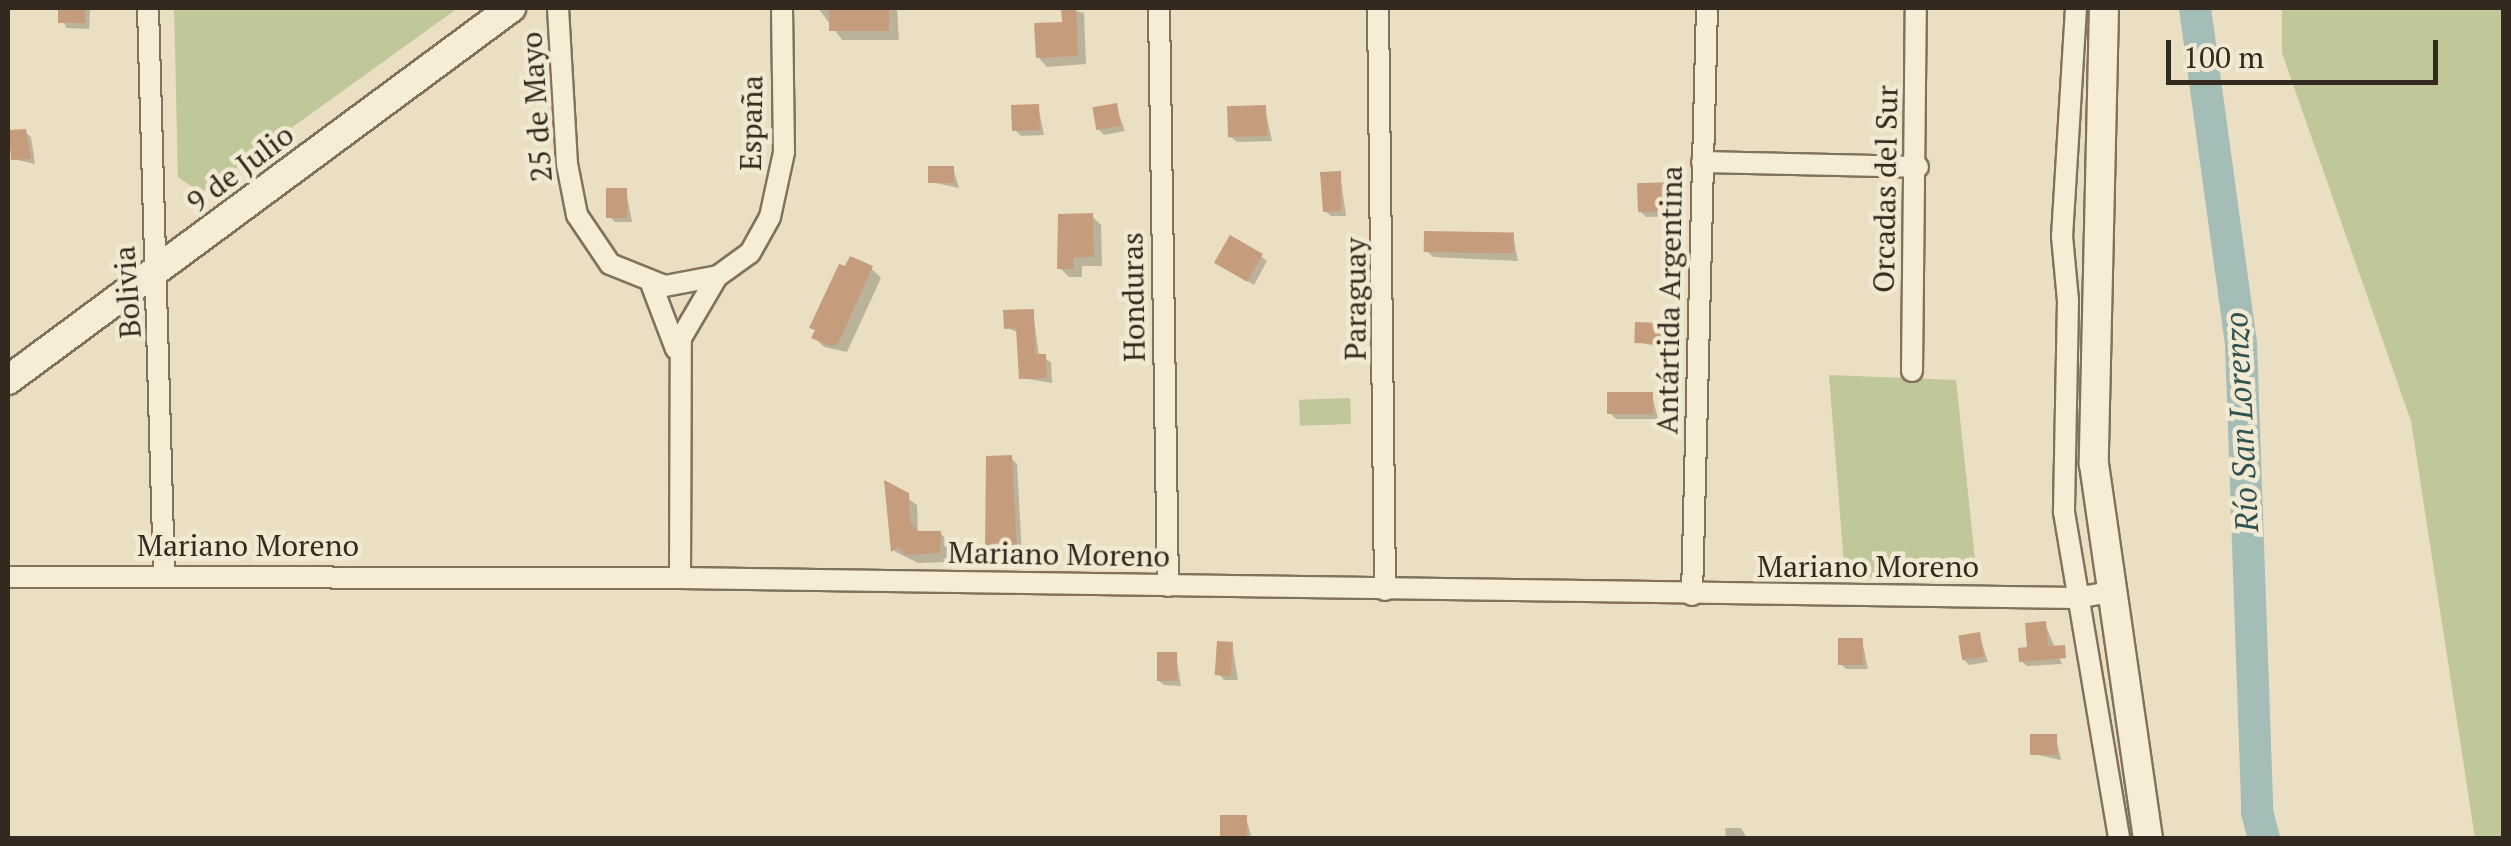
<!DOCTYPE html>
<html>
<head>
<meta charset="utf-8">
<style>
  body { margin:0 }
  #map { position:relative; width:2511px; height:846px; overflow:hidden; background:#eadfc3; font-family:"PT Serif",serif }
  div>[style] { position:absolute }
  .green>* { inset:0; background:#c0c798; transform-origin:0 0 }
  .shadow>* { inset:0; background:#0003 }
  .river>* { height:32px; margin:-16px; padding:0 16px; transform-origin:16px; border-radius:16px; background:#a5bdb7 }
  .building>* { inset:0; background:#c59c7c; transform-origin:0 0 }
  .roads { filter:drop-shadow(2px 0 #82715c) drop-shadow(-2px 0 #82715c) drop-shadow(0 2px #82715c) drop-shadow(0 -2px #82715c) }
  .street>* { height:20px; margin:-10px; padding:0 10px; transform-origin:10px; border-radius:10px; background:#f5edd6 }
  .secondary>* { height:28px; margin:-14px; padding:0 14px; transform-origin:14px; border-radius:14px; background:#f5edd6 }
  span { translate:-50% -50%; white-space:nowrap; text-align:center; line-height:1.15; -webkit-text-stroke:9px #f2e9d2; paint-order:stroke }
  .street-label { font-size:30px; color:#34291e }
  .water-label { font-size:32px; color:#2f5251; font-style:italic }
  .frame { position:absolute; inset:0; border:10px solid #34291e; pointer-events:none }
  .scale { position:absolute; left:2166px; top:40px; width:272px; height:45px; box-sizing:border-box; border:5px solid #34291e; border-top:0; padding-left:12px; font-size:30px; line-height:35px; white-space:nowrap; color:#34291e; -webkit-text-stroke:8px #f2e9d2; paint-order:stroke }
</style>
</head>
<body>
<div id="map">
  <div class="green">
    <div style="clip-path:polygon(174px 8px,458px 8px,201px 193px,178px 177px)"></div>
    <div style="clip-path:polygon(2282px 8px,2503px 8px,2503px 838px,2475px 838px,2411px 421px,2282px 53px)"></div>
    <div style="clip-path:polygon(1829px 375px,1956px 380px,1977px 578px,1845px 577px)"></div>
    <div style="left:1350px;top:398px;width:26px;height:51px;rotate:88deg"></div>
  </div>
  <div class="shadow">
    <div style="clip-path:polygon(60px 8px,90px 8px,89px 29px,66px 28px)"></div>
    <div style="clip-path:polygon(818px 8px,897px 8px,899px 40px,842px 40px)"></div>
    <div style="clip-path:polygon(1064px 8px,1084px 13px,1086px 64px,1047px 67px,1038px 57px,1064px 24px)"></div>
    <div style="clip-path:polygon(1038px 106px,1044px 135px,1021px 136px,1015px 130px)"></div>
    <div style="clip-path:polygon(1116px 106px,1125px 131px,1104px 135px,1098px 129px)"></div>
    <div style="clip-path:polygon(1265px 108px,1272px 141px,1237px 142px,1231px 137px)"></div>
    <div style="clip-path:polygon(25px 132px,31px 137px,35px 164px,13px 159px)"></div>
    <div style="clip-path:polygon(953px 168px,959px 188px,930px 182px)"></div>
    <div style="clip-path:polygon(1340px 173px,1346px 216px,1331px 216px,1325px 211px)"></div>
    <div style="clip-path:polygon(1674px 184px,1681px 216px,1646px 217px,1641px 212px)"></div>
    <div style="clip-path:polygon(626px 190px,632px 222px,615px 222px,609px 216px)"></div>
    <div style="clip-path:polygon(1092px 216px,1101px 225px,1102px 266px,1082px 266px,1082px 277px,1069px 277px,1060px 268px)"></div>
    <div style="clip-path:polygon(1513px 235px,1518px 261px,1433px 257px,1427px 251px)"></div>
    <div style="clip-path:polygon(1261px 256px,1267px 261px,1254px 285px,1217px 263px)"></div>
    <div style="clip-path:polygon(871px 268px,881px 278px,847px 352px,824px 347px,814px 337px)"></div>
    <div style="clip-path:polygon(1033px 312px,1039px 356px,1051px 362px,1052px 383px,1022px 378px,1019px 333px,1006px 327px)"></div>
    <div style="clip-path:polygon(1667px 325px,1672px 349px,1637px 342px)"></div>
    <div style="clip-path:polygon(1652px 395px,1658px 419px,1616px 419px,1610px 413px)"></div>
    <div style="clip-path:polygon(1011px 458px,1017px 464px,1022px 556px,993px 556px,987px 550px)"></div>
    <div style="clip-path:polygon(887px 484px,917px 505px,918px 533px,940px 533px,949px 542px,949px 562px,918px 563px,894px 551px)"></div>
    <div style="clip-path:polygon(2045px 624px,2062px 664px,2027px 666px,2021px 661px)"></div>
    <div style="clip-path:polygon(1979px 635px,1988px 662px,1969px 665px,1963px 659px)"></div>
    <div style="clip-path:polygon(1862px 640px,1868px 669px,1846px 669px,1841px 664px)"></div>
    <div style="clip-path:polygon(1232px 644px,1238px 680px,1224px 680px,1219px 674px)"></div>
    <div style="clip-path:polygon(1176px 655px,1181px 686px,1164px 685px,1158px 680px)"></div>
    <div style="clip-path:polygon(2056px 737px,2061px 760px,2033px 754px)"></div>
    <div style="clip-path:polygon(1222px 818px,1246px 818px,1252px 838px,1222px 838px)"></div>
    <div style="clip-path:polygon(1725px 828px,1741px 828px,1747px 838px,1726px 838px)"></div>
  </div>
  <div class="river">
    <div style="left:2195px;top:8px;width:338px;rotate:82.2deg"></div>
    <div style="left:2241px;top:343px;width:469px;rotate:88deg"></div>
    <div style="left:2257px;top:812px;width:27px;rotate:75deg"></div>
  </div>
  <div class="building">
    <div style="left:58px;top:8px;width:27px;height:15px"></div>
    <div style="left:829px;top:8px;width:60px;height:23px"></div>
    <div style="clip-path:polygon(1061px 8px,1076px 8px,1078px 56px,1036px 58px,1034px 23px,1062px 22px)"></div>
    <div style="left:1117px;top:103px;width:23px;height:25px;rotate:80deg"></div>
    <div style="left:1039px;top:104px;width:26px;height:28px;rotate:88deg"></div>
    <div style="left:1266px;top:105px;width:31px;height:39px;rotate:88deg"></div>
    <div style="clip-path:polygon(26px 129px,31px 159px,11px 160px,9px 130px)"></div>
    <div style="left:928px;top:166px;width:26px;height:17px"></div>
    <div style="clip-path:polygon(1341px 171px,1341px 211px,1323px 212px,1320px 172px)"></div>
    <div style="left:1675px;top:182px;width:29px;height:38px;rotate:88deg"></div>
    <div style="left:606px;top:188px;width:21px;height:30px"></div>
    <div style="clip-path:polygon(1093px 213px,1094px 257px,1073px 258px,1074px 269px,1057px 269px,1058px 214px)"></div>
    <div style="left:1424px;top:231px;width:90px;height:21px;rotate:1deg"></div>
    <div style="left:1230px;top:235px;width:38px;height:32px;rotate:30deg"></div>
    <div style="clip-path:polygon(850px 256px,873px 266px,838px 344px,830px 346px,811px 338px,815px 330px,809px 328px,839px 264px,845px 266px)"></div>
    <div style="clip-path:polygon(1034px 309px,1035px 354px,1046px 354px,1047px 378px,1019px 379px,1016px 328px,1004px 329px,1003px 310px)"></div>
    <div style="left:1635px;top:322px;width:33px;height:21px;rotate:2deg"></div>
    <div style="left:1653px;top:392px;width:22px;height:46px;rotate:90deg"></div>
    <div style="clip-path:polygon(1012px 455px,1017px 551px,985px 551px,986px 456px)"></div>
    <div style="clip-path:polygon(884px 480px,909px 493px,910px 522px,918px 531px,941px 531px,940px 553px,906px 555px,898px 547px,891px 552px)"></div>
    <div style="clip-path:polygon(2046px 621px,2048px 646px,2065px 645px,2066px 658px,2019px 662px,2018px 648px,2027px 647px,2025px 623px)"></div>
    <div style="left:1980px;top:632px;width:25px;height:22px;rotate:81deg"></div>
    <div style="left:1838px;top:638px;width:25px;height:27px"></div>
    <div style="left:1217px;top:641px;width:16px;height:34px;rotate:4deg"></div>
    <div style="left:1157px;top:652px;width:20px;height:29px"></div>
    <div style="left:2030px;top:734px;width:27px;height:21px"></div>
    <div style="left:1220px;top:815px;width:27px;height:23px"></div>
  </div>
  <div class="roads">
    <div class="street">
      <div style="left:148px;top:8px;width:564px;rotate:88.38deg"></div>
      <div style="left:558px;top:8px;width:156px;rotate:86.7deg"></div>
      <div style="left:567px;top:164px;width:52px;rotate:78.9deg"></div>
      <div style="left:577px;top:215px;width:59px;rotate:56deg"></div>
      <div style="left:610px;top:264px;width:59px;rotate:21.8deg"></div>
      <div style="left:665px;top:286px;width:54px;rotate:-10.7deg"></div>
      <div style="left:718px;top:276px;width:39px;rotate:-36deg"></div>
      <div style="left:750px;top:253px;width:41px;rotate:-60.9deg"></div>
      <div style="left:770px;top:217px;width:66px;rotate:-77.8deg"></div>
      <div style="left:784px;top:152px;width:144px;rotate:-90.8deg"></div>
      <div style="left:1159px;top:8px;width:578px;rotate:89.11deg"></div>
      <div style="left:1378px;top:8px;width:582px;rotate:89.31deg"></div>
      <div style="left:2076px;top:8px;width:228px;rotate:93.5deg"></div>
      <div style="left:2062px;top:236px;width:65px;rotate:84.7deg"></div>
      <div style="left:2068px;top:301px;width:211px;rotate:91.1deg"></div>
      <div style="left:2064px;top:512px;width:331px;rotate:80.4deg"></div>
      <div style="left:1702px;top:162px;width:216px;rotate:1.3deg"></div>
      <div style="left:652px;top:286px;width:67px;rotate:69.1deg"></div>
      <div style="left:1912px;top:371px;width:363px;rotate:-89.4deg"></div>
      <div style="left:8px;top:577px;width:672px;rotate:0.09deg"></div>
      <div style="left:680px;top:578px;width:1396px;rotate:0.82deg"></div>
      <div style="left:2076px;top:598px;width:34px;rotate:-10deg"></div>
      <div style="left:680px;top:578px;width:240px;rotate:-89.8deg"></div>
      <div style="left:681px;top:338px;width:67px;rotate:-59.6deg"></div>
      <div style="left:1692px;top:595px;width:587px;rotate:-88.54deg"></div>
    </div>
    <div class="secondary">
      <div style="left:2104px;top:8px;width:456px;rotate:91.3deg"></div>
      <div style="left:2094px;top:464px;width:378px;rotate:81.8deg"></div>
      <div style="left:8px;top:380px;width:626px;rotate:-36.49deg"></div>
    </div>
  </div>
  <div class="street-label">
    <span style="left:536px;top:107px;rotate:-94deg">25 de Mayo</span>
    <span style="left:751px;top:123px;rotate:-89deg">España</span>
    <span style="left:240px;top:168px;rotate:-37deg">9 de Julio</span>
    <span style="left:1885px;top:189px;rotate:-89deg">Orcadas del Sur</span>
    <span style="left:127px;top:292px;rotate:-94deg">Bolivia</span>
    <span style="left:1133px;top:297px;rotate:-91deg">Honduras</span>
    <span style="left:1355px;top:299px;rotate:-90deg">Paraguay</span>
    <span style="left:1669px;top:300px;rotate:-89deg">Antártida Argentina</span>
    <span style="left:248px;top:545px">Mariano Moreno</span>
    <span style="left:1059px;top:554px;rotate:1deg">Mariano Moreno</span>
    <span style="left:1868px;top:566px">Mariano Moreno</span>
  </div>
  <div class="water-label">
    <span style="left:2241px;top:422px;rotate:-93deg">Río San Lorenzo</span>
  </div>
  <div class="frame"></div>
  <div class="scale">100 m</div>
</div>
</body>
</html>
